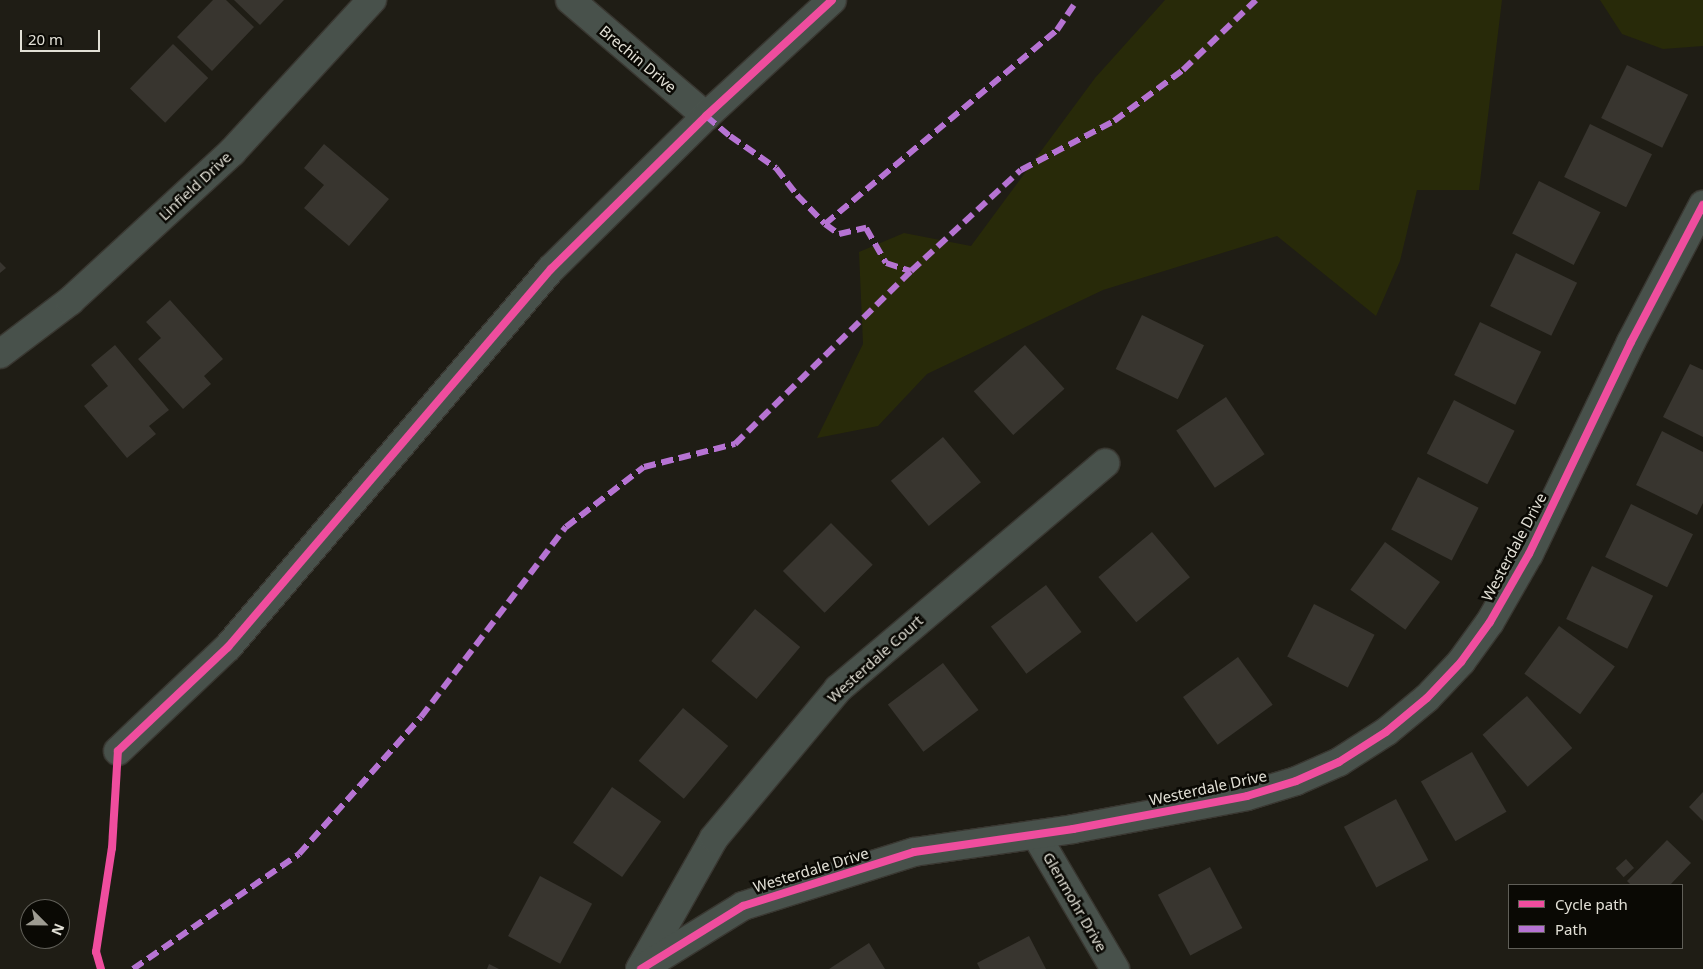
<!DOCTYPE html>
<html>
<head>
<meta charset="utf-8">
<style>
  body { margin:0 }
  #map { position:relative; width:1703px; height:969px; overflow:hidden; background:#1f1d15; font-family:"Noto Sans",sans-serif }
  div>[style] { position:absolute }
  .green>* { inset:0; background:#282a09 }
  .building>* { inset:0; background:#38352f; transform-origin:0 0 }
  .roads { filter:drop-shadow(1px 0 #393731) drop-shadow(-1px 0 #393731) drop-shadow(0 1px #393731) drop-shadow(0 -1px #393731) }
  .street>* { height:28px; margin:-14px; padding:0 14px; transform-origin:14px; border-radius:14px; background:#48514b }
  .quiet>* { height:6px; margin-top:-3px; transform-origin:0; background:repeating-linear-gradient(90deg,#b673d3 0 12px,transparent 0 18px) }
  .cycleway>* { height:8px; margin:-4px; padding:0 4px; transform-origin:4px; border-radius:4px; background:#ef4d9e }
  span { translate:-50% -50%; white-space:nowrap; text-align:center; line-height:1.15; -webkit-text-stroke:5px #0a0904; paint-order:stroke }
  .street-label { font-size:15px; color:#e2e0d6 }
  .legend { position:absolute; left:1508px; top:884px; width:175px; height:65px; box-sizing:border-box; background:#0a0904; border:1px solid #605f58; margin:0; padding:6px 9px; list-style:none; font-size:15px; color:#e2e0d6 }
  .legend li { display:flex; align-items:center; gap:10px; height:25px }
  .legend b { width:25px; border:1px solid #605f58 }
  .north { position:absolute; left:20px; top:899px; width:50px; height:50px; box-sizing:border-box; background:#0a0904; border:1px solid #605f58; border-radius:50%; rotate:113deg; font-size:14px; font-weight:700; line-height:20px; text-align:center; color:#e2e0d6 }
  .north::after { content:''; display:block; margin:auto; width:18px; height:22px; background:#9e9c92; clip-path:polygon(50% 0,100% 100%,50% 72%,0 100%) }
  .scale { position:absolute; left:20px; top:30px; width:80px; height:22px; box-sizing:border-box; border:2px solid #e2e0d6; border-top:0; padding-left:6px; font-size:15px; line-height:18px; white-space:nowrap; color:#e2e0d6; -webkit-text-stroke:4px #0a0904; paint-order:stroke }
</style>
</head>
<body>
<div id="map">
  <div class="green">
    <div style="clip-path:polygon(1165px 0,1502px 0,1479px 190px,1417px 190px,1400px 261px,1376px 316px,1277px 236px,1103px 290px,927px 374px,878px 426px,817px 438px,863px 344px,859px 252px,904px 233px,971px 246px,1095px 78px)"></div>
    <div style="clip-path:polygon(1600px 0,1703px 0,1703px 46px,1663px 49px,1622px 34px)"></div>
  </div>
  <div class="building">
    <div style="clip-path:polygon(213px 0,226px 0,254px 27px,212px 71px,177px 37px)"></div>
    <div style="clip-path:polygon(234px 0,284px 0,260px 25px)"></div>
    <div style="left:173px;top:44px;width:49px;height:62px;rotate:44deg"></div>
    <div style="left:1627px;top:65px;width:68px;height:59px;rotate:26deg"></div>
    <div style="left:1590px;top:124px;width:69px;height:59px;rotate:26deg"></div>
    <div style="clip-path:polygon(324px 144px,389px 199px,349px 246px,304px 208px,324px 185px,304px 168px)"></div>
    <div style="left:1539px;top:181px;width:69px;height:59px;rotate:27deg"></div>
    <div style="left:1516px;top:253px;width:68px;height:59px;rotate:26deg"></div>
    <div style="clip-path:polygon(0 262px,6px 268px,0 273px)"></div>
    <div style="clip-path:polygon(170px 300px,223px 359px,204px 376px,211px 384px,183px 409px,138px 359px,161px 338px,146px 322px)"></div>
    <div style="left:1142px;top:315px;width:69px;height:60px;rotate:26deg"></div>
    <div style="left:1480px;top:322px;width:68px;height:59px;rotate:26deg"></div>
    <div style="clip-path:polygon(115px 345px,169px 410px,149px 426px,156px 434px,127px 458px,84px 406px,108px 386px,91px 365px)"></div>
    <div style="left:1025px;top:345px;width:59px;height:69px;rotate:48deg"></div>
    <div style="clip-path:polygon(1690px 364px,1703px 370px,1703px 437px,1663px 417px)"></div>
    <div style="left:1226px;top:397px;width:69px;height:60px;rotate:56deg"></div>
    <div style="left:1454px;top:400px;width:68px;height:60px;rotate:27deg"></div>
    <div style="clip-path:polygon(1662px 431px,1703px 452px,1703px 503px,1697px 515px,1636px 485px)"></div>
    <div style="left:943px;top:437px;width:59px;height:68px;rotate:50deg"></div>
    <div style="left:1418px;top:477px;width:68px;height:59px;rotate:27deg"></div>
    <div style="left:1631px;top:504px;width:69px;height:59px;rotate:26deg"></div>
    <div style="left:831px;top:523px;width:59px;height:68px;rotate:45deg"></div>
    <div style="left:1152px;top:532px;width:59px;height:70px;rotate:50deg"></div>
    <div style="left:1385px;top:542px;width:68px;height:59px;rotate:36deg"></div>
    <div style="left:1592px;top:566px;width:68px;height:59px;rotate:26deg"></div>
    <div style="left:1046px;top:585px;width:59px;height:69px;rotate:53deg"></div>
    <div style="left:1314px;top:604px;width:68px;height:59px;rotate:27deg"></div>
    <div style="left:755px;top:609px;width:59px;height:68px;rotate:40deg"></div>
    <div style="left:1559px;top:626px;width:69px;height:59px;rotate:36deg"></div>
    <div style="left:1238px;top:657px;width:59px;height:68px;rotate:54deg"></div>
    <div style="left:943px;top:663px;width:59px;height:69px;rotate:53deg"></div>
    <div style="left:1527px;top:696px;width:69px;height:59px;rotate:49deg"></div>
    <div style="left:683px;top:708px;width:59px;height:69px;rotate:40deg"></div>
    <div style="left:1472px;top:752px;width:69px;height:59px;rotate:60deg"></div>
    <div style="left:612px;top:787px;width:60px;height:68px;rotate:35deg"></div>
    <div style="clip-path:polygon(1703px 792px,1703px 821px,1689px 807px)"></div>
    <div style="left:1396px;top:799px;width:69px;height:59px;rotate:62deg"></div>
    <div style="clip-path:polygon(1667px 840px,1691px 863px,1670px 885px,1631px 885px,1627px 881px)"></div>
    <div style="left:1626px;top:859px;width:12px;height:14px;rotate:48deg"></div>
    <div style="left:1210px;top:867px;width:69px;height:59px;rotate:62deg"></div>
    <div style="left:540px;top:876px;width:59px;height:68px;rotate:28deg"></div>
    <div style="clip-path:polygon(1029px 936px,1046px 969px,980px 969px,977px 963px)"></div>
    <div style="clip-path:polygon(869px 943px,885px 969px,829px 969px)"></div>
    <div style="clip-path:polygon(489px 964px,499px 969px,487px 969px)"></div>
  </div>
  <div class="roads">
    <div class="street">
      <div style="left:570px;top:0;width:179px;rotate:40.5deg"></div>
      <div style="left:0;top:354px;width:88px;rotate:-37.1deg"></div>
      <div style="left:70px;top:301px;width:220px;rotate:-42.6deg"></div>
      <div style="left:232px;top:152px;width:207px;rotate:-47.4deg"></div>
      <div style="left:118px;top:751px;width:151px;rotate:-43.4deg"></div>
      <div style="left:228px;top:647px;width:497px;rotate:-49.5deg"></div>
      <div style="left:551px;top:269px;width:218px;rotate:-44.6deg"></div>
      <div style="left:706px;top:116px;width:171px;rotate:-42.6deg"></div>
      <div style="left:1036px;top:835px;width:156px;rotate:59.5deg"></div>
      <div style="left:640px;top:969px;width:150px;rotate:-60.5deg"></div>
      <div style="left:714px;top:838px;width:194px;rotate:-50.2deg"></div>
      <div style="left:838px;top:689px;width:350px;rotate:-40.2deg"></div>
      <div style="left:641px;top:969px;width:120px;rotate:-31.7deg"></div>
      <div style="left:743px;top:906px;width:179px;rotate:-17.5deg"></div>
      <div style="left:914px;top:852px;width:161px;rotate:-8.2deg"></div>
      <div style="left:1073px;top:829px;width:177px;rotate:-10.7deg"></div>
      <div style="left:1247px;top:796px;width:51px;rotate:-17deg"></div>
      <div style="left:1296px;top:781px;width:47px;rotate:-23.8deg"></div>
      <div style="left:1339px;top:762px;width:56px;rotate:-32.6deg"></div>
      <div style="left:1386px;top:732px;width:53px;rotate:-39.7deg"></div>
      <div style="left:1427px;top:698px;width:50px;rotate:-46.6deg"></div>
      <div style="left:1461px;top:662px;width:49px;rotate:-54.1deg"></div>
      <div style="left:1490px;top:622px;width:78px;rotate:-60.2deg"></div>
      <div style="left:1529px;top:554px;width:235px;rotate:-64.3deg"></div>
      <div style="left:1631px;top:342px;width:155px;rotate:-62.3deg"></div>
    </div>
  </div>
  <div class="quiet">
    <div style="left:706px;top:116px;width:31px;rotate:40deg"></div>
    <div style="left:730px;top:136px;width:56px;rotate:34.8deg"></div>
    <div style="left:776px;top:168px;width:34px;rotate:52deg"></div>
    <div style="left:797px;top:195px;width:40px;rotate:46deg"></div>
    <div style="left:825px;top:224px;width:302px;rotate:-39.9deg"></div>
    <div style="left:1057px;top:30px;width:36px;rotate:-56deg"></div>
    <div style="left:825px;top:224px;width:17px;rotate:36deg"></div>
    <div style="left:839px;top:234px;width:28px;rotate:-13deg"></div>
    <div style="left:866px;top:228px;width:40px;rotate:60.3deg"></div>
    <div style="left:886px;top:263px;width:26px;rotate:18deg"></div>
    <div style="left:133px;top:969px;width:202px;rotate:-34.7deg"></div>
    <div style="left:299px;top:854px;width:183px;rotate:-48.3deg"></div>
    <div style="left:421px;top:717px;width:239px;rotate:-52.7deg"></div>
    <div style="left:566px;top:527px;width:98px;rotate:-37.6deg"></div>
    <div style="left:644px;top:467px;width:94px;rotate:-14.2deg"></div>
    <div style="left:735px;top:444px;width:247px;rotate:-44.5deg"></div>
    <div style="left:911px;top:271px;width:149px;rotate:-42.6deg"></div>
    <div style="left:1021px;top:170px;width:105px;rotate:-27.8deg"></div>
    <div style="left:1114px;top:121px;width:86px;rotate:-36.5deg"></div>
    <div style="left:1183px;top:70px;width:101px;rotate:-43.8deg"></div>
  </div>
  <div class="cycleway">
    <div style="left:101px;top:969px;width:18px;rotate:-106deg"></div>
    <div style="left:96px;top:952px;width:105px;rotate:-81.3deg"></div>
    <div style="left:112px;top:848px;width:97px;rotate:-86.5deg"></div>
    <div style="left:118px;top:751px;width:151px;rotate:-43.4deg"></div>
    <div style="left:228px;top:647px;width:497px;rotate:-49.5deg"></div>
    <div style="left:551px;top:269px;width:218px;rotate:-44.6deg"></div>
    <div style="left:706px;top:116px;width:171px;rotate:-42.6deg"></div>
    <div style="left:641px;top:969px;width:120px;rotate:-31.7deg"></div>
    <div style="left:743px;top:906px;width:179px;rotate:-17.5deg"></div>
    <div style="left:914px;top:852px;width:161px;rotate:-8.2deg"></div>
    <div style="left:1073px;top:829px;width:177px;rotate:-10.7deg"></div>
    <div style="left:1247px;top:796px;width:51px;rotate:-17deg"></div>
    <div style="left:1296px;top:781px;width:47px;rotate:-23.8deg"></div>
    <div style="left:1339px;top:762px;width:56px;rotate:-32.6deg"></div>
    <div style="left:1386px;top:732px;width:53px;rotate:-39.7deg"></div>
    <div style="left:1427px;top:698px;width:50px;rotate:-46.6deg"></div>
    <div style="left:1461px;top:662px;width:49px;rotate:-54.1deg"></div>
    <div style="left:1490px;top:622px;width:78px;rotate:-60.2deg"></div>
    <div style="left:1529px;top:554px;width:235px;rotate:-64.3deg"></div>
    <div style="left:1631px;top:342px;width:155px;rotate:-62.3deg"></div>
  </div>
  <div class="street-label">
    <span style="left:638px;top:59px;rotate:40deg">Brechin Drive</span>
    <span style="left:195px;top:186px;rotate:-43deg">Linfield Drive</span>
    <span style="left:1514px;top:547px;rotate:-62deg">Westerdale Drive</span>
    <span style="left:875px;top:659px;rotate:-42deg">Westerdale Court</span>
    <span style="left:1208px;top:788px;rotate:-12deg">Westerdale Drive</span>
    <span style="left:811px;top:870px;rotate:-17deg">Westerdale Drive</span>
    <span style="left:1075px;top:902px;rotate:60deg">Glenmohr Drive</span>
  </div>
  <ul class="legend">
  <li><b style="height:6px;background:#ef4d9e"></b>Cycle path</li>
  <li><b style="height:6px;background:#b673d3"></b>Path</li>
  </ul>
  <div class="north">N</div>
  <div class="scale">20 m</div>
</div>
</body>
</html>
